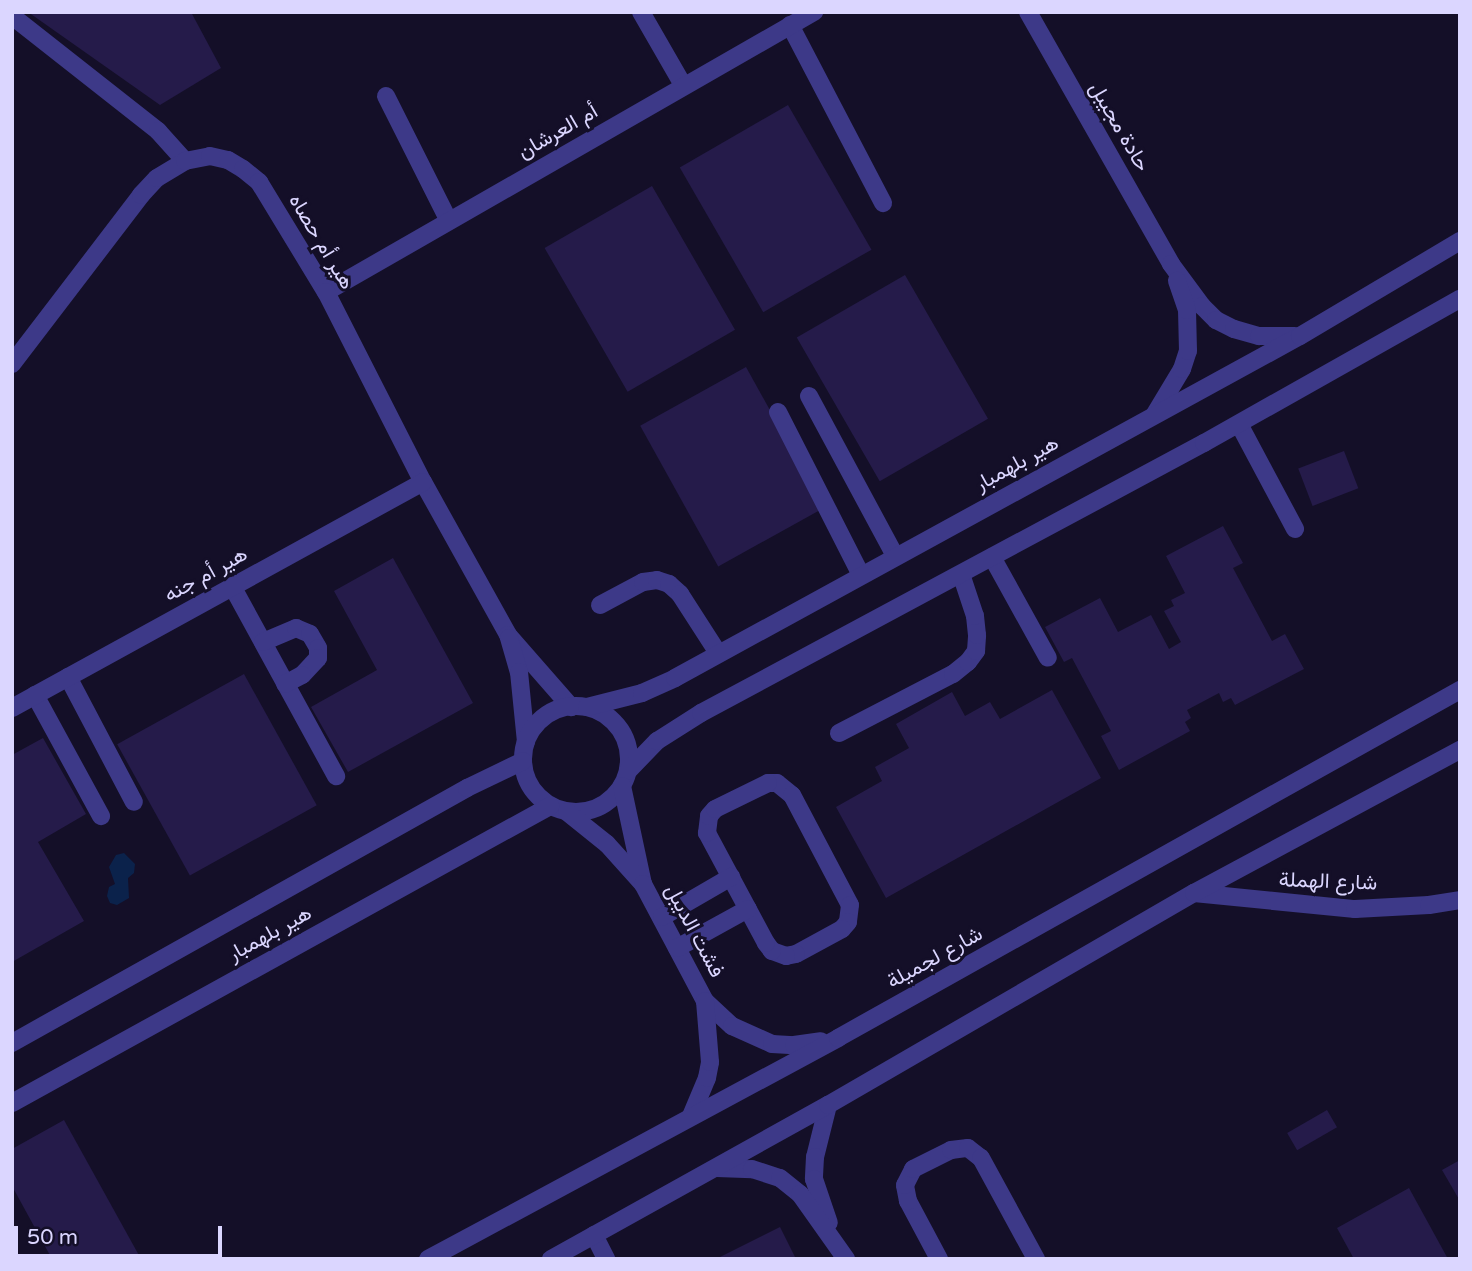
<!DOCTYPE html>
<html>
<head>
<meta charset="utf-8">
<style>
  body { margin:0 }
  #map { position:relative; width:1472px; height:1271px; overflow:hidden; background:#140f28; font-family:"Varela Round",Vazirmatn,sans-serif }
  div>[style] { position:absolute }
  .water>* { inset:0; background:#0b224b }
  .building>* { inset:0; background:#251b4a; transform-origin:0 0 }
  .minor>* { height:18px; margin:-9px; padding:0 9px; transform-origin:9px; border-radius:9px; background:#3d3988 }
  .minor>.ring { margin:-9px; padding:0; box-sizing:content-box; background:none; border:18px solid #3d3988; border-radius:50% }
  span { translate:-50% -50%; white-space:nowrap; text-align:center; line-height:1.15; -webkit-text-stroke:6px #140f28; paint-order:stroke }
  .street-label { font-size:21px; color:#dbd6ff }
  .frame { position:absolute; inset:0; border:14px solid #dbd6ff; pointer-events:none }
  .scale { position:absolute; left:14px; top:1226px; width:208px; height:32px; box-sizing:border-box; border:4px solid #dbd6ff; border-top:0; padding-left:9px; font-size:21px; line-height:24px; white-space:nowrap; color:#dbd6ff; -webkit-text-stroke:5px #140f28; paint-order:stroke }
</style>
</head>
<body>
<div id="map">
  <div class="water">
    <div style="clip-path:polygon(124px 853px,135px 864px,134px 873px,128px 878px,129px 898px,117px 905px,110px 903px,107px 896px,109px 887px,115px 884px,109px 867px,116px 855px)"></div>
  </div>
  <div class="building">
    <div style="clip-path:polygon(28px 12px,191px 12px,221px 68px,160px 105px)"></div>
    <div style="left:788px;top:105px;width:167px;height:125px;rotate:60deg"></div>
    <div style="left:652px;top:186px;width:166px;height:124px;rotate:60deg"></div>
    <div style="left:905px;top:275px;width:166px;height:125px;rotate:60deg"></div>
    <div style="left:746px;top:367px;width:161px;height:121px;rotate:61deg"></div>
    <div style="left:1344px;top:451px;width:40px;height:49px;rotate:69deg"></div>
    <div style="clip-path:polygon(1223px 526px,1243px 563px,1233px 568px,1272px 641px,1285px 634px,1304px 669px,1235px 705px,1231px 698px,1223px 702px,1219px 693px,1187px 710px,1191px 718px,1185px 722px,1190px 731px,1119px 770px,1101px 736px,1111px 731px,1072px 658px,1064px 662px,1045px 627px,1100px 598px,1118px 632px,1151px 615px,1169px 649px,1181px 642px,1164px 611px,1174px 606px,1171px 600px,1185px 593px,1166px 556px)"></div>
    <div style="clip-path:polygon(393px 558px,473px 703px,348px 772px,311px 707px,377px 670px,334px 591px)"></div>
    <div style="left:244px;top:674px;width:150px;height:145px;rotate:61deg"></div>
    <div style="clip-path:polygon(1052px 690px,1101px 778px,886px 898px,836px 807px,882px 781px,875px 767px,909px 748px,896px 724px,952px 692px,965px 716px,990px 702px,1000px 719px)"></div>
    <div style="clip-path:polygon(43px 738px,86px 814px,38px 842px,84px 921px,12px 962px,12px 755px)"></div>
    <div style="left:1327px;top:1110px;width:20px;height:46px;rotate:60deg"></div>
    <div style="clip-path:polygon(64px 1120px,141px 1259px,52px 1259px,12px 1186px,12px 1149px)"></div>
    <div style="clip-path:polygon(1460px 1160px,1460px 1201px,1442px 1170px)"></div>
    <div style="clip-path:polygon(1409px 1188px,1448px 1259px,1354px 1259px,1337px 1228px)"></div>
    <div style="clip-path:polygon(780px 1227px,796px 1259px,716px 1259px)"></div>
  </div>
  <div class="minor">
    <div style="left:641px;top:12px;width:84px;rotate:60.1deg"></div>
    <div style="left:1028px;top:12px;width:290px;rotate:60.4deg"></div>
    <div style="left:1171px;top:264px;width:52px;rotate:53.6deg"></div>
    <div style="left:1202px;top:306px;width:20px;rotate:45deg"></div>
    <div style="left:1216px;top:320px;width:20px;rotate:27deg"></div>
    <div style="left:1234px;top:329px;width:26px;rotate:16deg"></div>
    <div style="left:1259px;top:336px;width:36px"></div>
    <div style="left:12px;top:16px;width:186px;rotate:38.2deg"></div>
    <div style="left:158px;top:131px;width:40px;rotate:48deg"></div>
    <div style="left:790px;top:25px;width:201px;rotate:62.4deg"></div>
    <div style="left:386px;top:96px;width:140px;rotate:63.3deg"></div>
    <div style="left:326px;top:292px;width:563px;rotate:-29.85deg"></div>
    <div style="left:12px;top:364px;width:213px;rotate:-52.6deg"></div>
    <div style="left:141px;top:195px;width:23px;rotate:-47deg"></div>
    <div style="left:157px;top:178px;width:33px;rotate:-31deg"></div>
    <div style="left:185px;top:161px;width:25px;rotate:-11deg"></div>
    <div style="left:210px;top:156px;width:18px;rotate:13deg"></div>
    <div style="left:228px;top:160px;width:17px;rotate:31deg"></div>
    <div style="left:243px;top:169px;width:21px;rotate:39deg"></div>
    <div style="left:259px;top:182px;width:129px;rotate:58.7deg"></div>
    <div style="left:326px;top:292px;width:213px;rotate:63deg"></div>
    <div style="left:423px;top:482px;width:175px;rotate:60.9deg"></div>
    <div style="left:508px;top:635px;width:96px;rotate:48.8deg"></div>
    <div style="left:809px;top:396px;width:182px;rotate:61.7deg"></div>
    <div style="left:778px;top:412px;width:183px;rotate:63deg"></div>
    <div style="left:1155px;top:414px;width:52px;rotate:-59deg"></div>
    <div style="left:1182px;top:369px;width:19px;rotate:-72deg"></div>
    <div style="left:1188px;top:351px;width:41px;rotate:-91.4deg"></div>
    <div style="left:1187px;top:310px;width:31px;rotate:-109deg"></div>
    <div style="left:1239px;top:424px;width:119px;rotate:61.9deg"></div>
    <div style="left:992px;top:557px;width:115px;rotate:61deg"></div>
    <div style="left:232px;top:586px;width:217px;rotate:61.3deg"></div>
    <div style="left:600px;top:605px;width:49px;rotate:-28.1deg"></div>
    <div style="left:643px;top:582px;width:14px;rotate:-8deg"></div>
    <div style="left:657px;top:580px;width:13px;rotate:18deg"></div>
    <div style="left:669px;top:584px;width:15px;rotate:42deg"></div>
    <div style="left:680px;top:594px;width:70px;rotate:57.2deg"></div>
    <div style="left:509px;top:638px;width:35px;rotate:74deg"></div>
    <div style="left:519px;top:672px;width:70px;rotate:84.3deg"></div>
    <div style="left:263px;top:642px;width:36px;rotate:-23deg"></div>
    <div style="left:296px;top:628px;width:15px;rotate:23deg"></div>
    <div style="left:310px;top:634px;width:16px;rotate:60deg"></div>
    <div style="left:318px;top:648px;width:10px;rotate:90deg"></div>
    <div style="left:318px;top:658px;width:23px;rotate:133deg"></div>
    <div style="left:302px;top:675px;width:19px;rotate:152deg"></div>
    <div style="left:68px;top:677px;width:141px;rotate:62.2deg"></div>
    <div style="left:35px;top:695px;width:138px;rotate:61.4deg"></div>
    <div class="ring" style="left:523px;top:706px;width:88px;height:88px"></div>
    <div style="left:587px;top:707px;width:57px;rotate:-14.3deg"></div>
    <div style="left:642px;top:693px;width:36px;rotate:-24deg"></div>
    <div style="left:675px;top:678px;width:712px;rotate:-28.69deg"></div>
    <div style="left:1300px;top:336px;width:186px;rotate:-30.7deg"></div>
    <div style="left:12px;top:708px;width:469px;rotate:-28.8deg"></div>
    <div style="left:839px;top:733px;width:128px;rotate:-27.4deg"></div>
    <div style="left:953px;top:674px;width:19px;rotate:-39deg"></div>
    <div style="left:968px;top:662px;width:14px;rotate:-54deg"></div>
    <div style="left:976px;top:651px;width:16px;rotate:-86deg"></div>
    <div style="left:977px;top:635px;width:19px;rotate:-96deg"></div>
    <div style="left:975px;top:616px;width:44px;rotate:-108.4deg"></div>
    <div style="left:628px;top:771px;width:42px;rotate:-46deg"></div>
    <div style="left:657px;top:741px;width:52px;rotate:-32.5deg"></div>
    <div style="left:701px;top:713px;width:571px;rotate:-28.23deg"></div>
    <div style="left:1204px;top:443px;width:294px;rotate:-29.4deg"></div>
    <div style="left:768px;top:783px;width:9px"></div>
    <div style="left:777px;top:783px;width:19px;rotate:39deg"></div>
    <div style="left:792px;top:795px;width:124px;rotate:62.2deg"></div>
    <div style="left:850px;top:905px;width:17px;rotate:97deg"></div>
    <div style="left:848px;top:922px;width:9px;rotate:131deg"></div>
    <div style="left:842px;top:929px;width:52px;rotate:151.5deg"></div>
    <div style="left:796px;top:954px;width:10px;rotate:169deg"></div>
    <div style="left:786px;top:956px;width:15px;rotate:-160deg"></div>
    <div style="left:772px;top:951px;width:10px;rotate:-127deg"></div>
    <div style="left:766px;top:943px;width:125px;rotate:-118.2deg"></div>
    <div style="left:707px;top:833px;width:17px;rotate:-83deg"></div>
    <div style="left:709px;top:816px;width:9px;rotate:-49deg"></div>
    <div style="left:715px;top:809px;width:59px;rotate:-26.1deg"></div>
    <div style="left:622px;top:786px;width:100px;rotate:77.9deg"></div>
    <div style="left:567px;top:812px;width:51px;rotate:38.7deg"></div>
    <div style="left:607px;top:844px;width:54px;rotate:48deg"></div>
    <div style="left:643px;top:884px;width:132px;rotate:62.1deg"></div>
    <div style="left:705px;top:1001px;width:37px;rotate:43deg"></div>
    <div style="left:732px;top:1026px;width:44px;rotate:24.2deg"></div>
    <div style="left:772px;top:1044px;width:22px;rotate:3deg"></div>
    <div style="left:794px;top:1045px;width:27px;rotate:-8deg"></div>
    <div style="left:1194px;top:893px;width:162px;rotate:5.7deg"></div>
    <div style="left:1355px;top:909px;width:74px;rotate:-3.1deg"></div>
    <div style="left:1429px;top:905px;width:31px;rotate:-9deg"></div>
    <div style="left:662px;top:917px;width:80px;rotate:-30.1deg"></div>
    <div style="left:677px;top:948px;width:81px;rotate:-28.8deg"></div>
    <div style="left:12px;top:1043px;width:522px;rotate:-29.27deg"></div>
    <div style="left:467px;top:788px;width:62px;rotate:-25.7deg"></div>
    <div style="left:12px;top:1103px;width:615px;rotate:-28.9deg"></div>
    <div style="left:828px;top:1105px;width:54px;rotate:104deg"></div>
    <div style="left:815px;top:1157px;width:22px;rotate:93deg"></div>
    <div style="left:814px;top:1179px;width:46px;rotate:71.2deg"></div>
    <div style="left:691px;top:1116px;width:41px;rotate:-67.2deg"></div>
    <div style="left:707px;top:1078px;width:16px;rotate:-79deg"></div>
    <div style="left:710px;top:1062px;width:61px;rotate:-94.7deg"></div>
    <div style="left:717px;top:1168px;width:35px;rotate:2deg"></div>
    <div style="left:752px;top:1169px;width:29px;rotate:18deg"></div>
    <div style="left:780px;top:1178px;width:26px;rotate:39deg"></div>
    <div style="left:800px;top:1194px;width:80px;rotate:54.7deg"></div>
    <div style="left:594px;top:1235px;width:27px;rotate:63deg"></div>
    <div style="left:428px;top:1259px;width:466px;rotate:-28.3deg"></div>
    <div style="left:838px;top:1038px;width:713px;rotate:-29.23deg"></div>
    <div style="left:551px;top:1259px;width:317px;rotate:-29.1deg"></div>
    <div style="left:828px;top:1105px;width:423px;rotate:-30.1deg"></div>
    <div style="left:1194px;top:893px;width:302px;rotate:-28.3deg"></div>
    <div style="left:939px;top:1259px;width:66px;rotate:-118.1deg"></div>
    <div style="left:908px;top:1201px;width:16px;rotate:-101deg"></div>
    <div style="left:905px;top:1185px;width:18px;rotate:-63deg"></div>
    <div style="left:913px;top:1169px;width:42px;rotate:-26.6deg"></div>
    <div style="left:951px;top:1150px;width:17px;rotate:-7deg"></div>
    <div style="left:968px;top:1148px;width:16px;rotate:38deg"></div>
    <div style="left:981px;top:1158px;width:115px;rotate:61.4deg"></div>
  </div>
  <div class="street-label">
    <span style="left:1119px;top:127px;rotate:60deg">حادة مجيبل</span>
    <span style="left:558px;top:132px;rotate:-30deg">أم العرشان</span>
    <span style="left:321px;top:242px;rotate:59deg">هير أم حصاه</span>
    <span style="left:1017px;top:464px;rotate:-29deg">هير بلهمبار</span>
    <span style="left:206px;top:575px;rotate:-29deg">هير أم جنه</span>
    <span style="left:1328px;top:882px;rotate:2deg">شارع الهملة</span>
    <span style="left:694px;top:931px;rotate:62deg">فشت الديبل</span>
    <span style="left:270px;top:934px;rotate:-29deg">هير بلهمبار</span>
    <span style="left:935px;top:958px;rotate:-29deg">شارع لجميلة</span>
  </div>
  <div class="frame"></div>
  <div class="scale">50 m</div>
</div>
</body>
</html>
